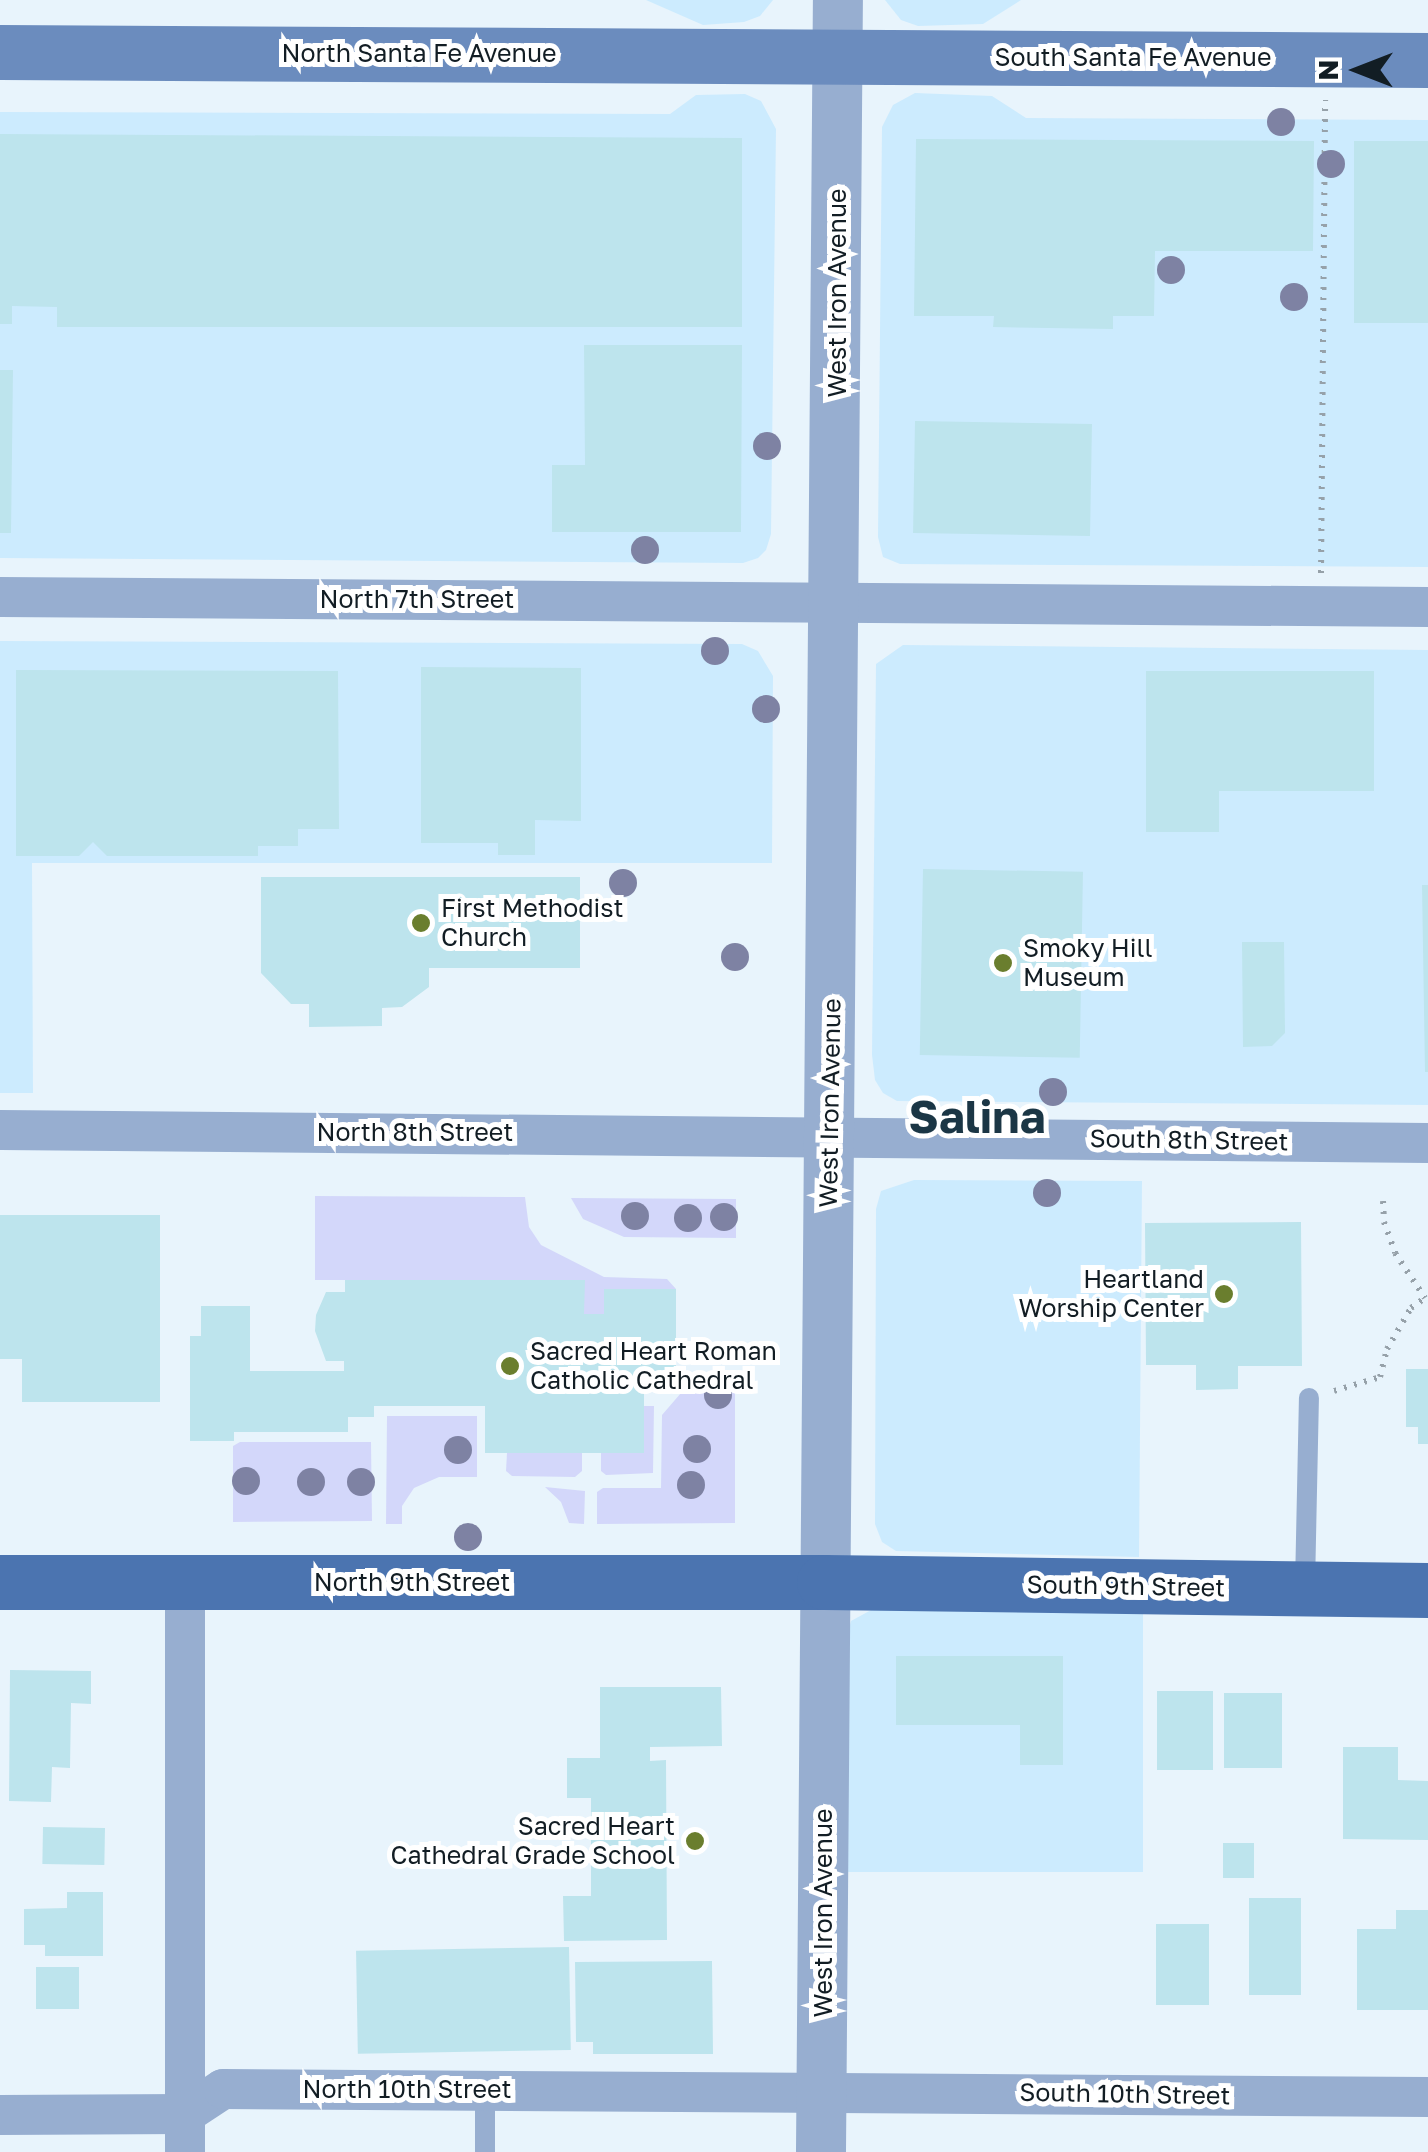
<!DOCTYPE html>
<html>
<head>
<meta charset="utf-8">
<style>
  body { margin:0 }
  #map { position:relative; width:1428px; height:2152px; overflow:hidden; background:#e8f4fc; font-family:"Golos Text",sans-serif }
  div>[style] { position:absolute }
  .built>* { inset:0; background:#ccebfe }
  .green>* { inset:0; background:#d3d7fa }
  .building>* { inset:0; background:#bde4ed; transform-origin:0 0 }
  .path>* { height:6px; margin-top:-3px; transform-origin:0; background:repeating-linear-gradient(90deg,#96a1a9 0 2.5px,transparent 0 10.5px) }
  .service>* { height:20px; margin:-10px; padding:0 10px; transform-origin:10px; border-radius:10px; background:#97aed0 }
  .minor>* { height:40px; margin:-20px; padding:0 20px; transform-origin:20px; border-radius:20px; background:#97aed0 }
  .tertiary>* { height:50px; margin:-25px; padding:0 25px; transform-origin:25px; border-radius:25px; background:#97aed0 }
  .secondary>* { height:55px; margin:-27.5px; padding:0 27.5px; transform-origin:27.5px; border-radius:27.5px; background:#6b8cbe }
  .primary>* { height:55px; margin:-27.5px; padding:0 27.5px; transform-origin:27.5px; border-radius:27.5px; background:#4b74b0 }
  .trees>* { width:28px; height:28px; margin:-14px; border-radius:50%; background:#7e82a3 }
  .dots>* { width:28px; height:28px; translate:-50% -50%; box-sizing:border-box; border:5px solid #fff; border-radius:50% }
  span { translate:-50% -50%; white-space:nowrap; text-align:center; line-height:1.15; -webkit-text-stroke:10px #fff; paint-order:stroke }
  .street-label { font-size:25px; color:#121d24 }
  .poi-label { font-size:25px; color:#121d24 }
  .left { translate:0 -50%; text-align:left }
  .right { translate:-100% -50%; text-align:right }
  .town-label { font-size:45px; color:#1b3645; font-weight:700 }
  .north { position:absolute; left:1308px; top:20px; width:100px; height:100px; -webkit-text-stroke:8px #fff; paint-order:stroke; rotate:270deg; font-size:28px; font-weight:700; line-height:40px; text-align:center; color:#121d24 }
  .north::after { content:''; display:block; margin:auto; width:35px; height:45px; background:#121d24; clip-path:polygon(50% 0,100% 100%,50% 72%,0 100%) }
</style>
</head>
<body>
<div id="map">
  <div class="built">
    <div style="clip-path:polygon(646px 0,773px 0,760px 16px,744px 22px,703px 25px)"></div>
    <div style="clip-path:polygon(885px 0,1021px 0,983px 24px,918px 26px,901px 20px)"></div>
    <div style="clip-path:polygon(915px 93px,992px 96px,1026px 118px,1428px 120px,1428px 567px,900px 564px,883px 557px,878px 537px,882px 127px,893px 105px)"></div>
    <div style="clip-path:polygon(745px 94px,761px 101px,776px 129px,771px 534px,766px 550px,758px 558px,743px 563px,0 558px,0 112px,670px 114px,696px 95px)"></div>
    <div style="clip-path:polygon(0 641px,742px 644px,758px 651px,773px 676px,772px 863px,32px 863px,33px 1093px,0 1093px)"></div>
    <div style="clip-path:polygon(903px 645px,1428px 650px,1428px 1105px,897px 1101px,883px 1093px,875px 1080px,872px 1055px,876px 664px)"></div>
    <div style="clip-path:polygon(914px 1180px,1142px 1181px,1139px 1557px,896px 1551px,882px 1542px,875px 1524px,876px 1209px,881px 1191px)"></div>
    <div style="clip-path:polygon(873px 1609px,1143px 1609px,1143px 1872px,845px 1872px,846px 1639px,851px 1621px)"></div>
  </div>
  <div class="green">
    <div style="clip-path:polygon(315px 1196px,525px 1197px,529px 1227px,541px 1245px,604px 1277px,667px 1279px,676px 1289px,605px 1289px,604px 1314px,584px 1314px,584px 1280px,315px 1280px)"></div>
    <div style="clip-path:polygon(571px 1198px,736px 1199px,736px 1238px,624px 1237px,583px 1219px)"></div>
    <div style="clip-path:polygon(735px 1385px,735px 1523px,597px 1524px,597px 1492px,603px 1488px,661px 1488px,662px 1415px,687px 1386px)"></div>
    <div style="clip-path:polygon(644px 1406px,654px 1406px,653px 1473px,606px 1475px,601px 1471px,601px 1453px,644px 1453px)"></div>
    <div style="clip-path:polygon(387px 1416px,477px 1416px,477px 1477px,439px 1477px,414px 1488px,402px 1506px,402px 1524px,386px 1524px)"></div>
    <div style="clip-path:polygon(240px 1442px,371px 1442px,372px 1521px,233px 1522px,233px 1446px)"></div>
    <div style="clip-path:polygon(507px 1453px,582px 1453px,582px 1471px,575px 1477px,512px 1476px,506px 1471px)"></div>
    <div style="clip-path:polygon(545px 1487px,585px 1491px,584px 1524px,569px 1523px,561px 1502px)"></div>
  </div>
  <div class="building">
    <div style="clip-path:polygon(0 134px,742px 138px,742px 327px,57px 327px,57px 307px,12px 306px,12px 324px,0 324px)"></div>
    <div style="clip-path:polygon(916px 139px,1314px 141px,1313px 251px,1155px 251px,1154px 316px,1113px 316px,1113px 329px,993px 327px,994px 316px,914px 316px)"></div>
    <div style="left:1354px;top:141px;width:74px;height:182px"></div>
    <div style="clip-path:polygon(584px 345px,742px 345px,741px 532px,552px 532px,552px 465px,585px 465px)"></div>
    <div style="clip-path:polygon(0 370px,13px 370px,11px 533px,0 533px)"></div>
    <div style="left:915px;top:421px;width:177px;height:112px;rotate:1deg"></div>
    <div style="clip-path:polygon(421px 667px,581px 668px,581px 821px,535px 820px,535px 855px,498px 855px,498px 843px,421px 843px)"></div>
    <div style="clip-path:polygon(16px 670px,338px 671px,339px 829px,298px 829px,298px 846px,258px 846px,258px 856px,107px 856px,93px 842px,79px 856px,16px 856px)"></div>
    <div style="clip-path:polygon(1146px 671px,1374px 671px,1374px 791px,1219px 791px,1219px 832px,1146px 832px)"></div>
    <div style="left:923px;top:869px;width:160px;height:186px;rotate:1deg"></div>
    <div style="clip-path:polygon(261px 877px,580px 877px,580px 968px,429px 968px,429px 987px,402px 1007px,382px 1008px,382px 1026px,309px 1027px,309px 1004px,291px 1004px,261px 973px)"></div>
    <div style="clip-path:polygon(1422px 885px,1428px 885px,1428px 1072px,1425px 1072px)"></div>
    <div style="clip-path:polygon(1242px 942px,1284px 942px,1285px 1033px,1272px 1046px,1243px 1047px)"></div>
    <div style="clip-path:polygon(0 1215px,160px 1215px,160px 1402px,22px 1402px,22px 1359px,0 1359px)"></div>
    <div style="clip-path:polygon(1301px 1222px,1302px 1366px,1238px 1366px,1238px 1389px,1196px 1390px,1196px 1365px,1146px 1365px,1145px 1223px)"></div>
    <div style="clip-path:polygon(345px 1280px,585px 1280px,584px 1314px,604px 1314px,604px 1289px,676px 1289px,676px 1388px,644px 1388px,644px 1453px,485px 1453px,485px 1406px,374px 1406px,374px 1417px,348px 1417px,348px 1432px,234px 1432px,234px 1441px,190px 1441px,190px 1336px,201px 1336px,201px 1306px,250px 1306px,250px 1371px,344px 1371px,344px 1361px,326px 1361px,315px 1331px,316px 1315px,326px 1292px,345px 1292px)"></div>
    <div style="clip-path:polygon(1406px 1369px,1428px 1369px,1428px 1444px,1418px 1444px,1418px 1427px,1406px 1427px)"></div>
    <div style="clip-path:polygon(896px 1656px,1063px 1656px,1063px 1765px,1020px 1765px,1020px 1725px,896px 1725px)"></div>
    <div style="clip-path:polygon(10px 1670px,91px 1671px,91px 1704px,71px 1703px,70px 1768px,52px 1767px,51px 1802px,9px 1801px)"></div>
    <div style="clip-path:polygon(600px 1687px,721px 1687px,722px 1746px,650px 1747px,650px 1761px,666px 1760px,667px 1940px,564px 1941px,563px 1896px,591px 1896px,591px 1798px,567px 1798px,567px 1758px,600px 1758px)"></div>
    <div style="left:1157px;top:1691px;width:56px;height:79px"></div>
    <div style="left:1224px;top:1693px;width:58px;height:75px"></div>
    <div style="clip-path:polygon(1343px 1747px,1398px 1747px,1398px 1780px,1428px 1781px,1428px 1840px,1343px 1839px)"></div>
    <div style="left:43px;top:1827px;width:62px;height:37px;rotate:1deg"></div>
    <div style="left:1223px;top:1843px;width:31px;height:35px"></div>
    <div style="clip-path:polygon(67px 1892px,103px 1892px,103px 1956px,45px 1956px,45px 1945px,24px 1945px,24px 1909px,67px 1908px)"></div>
    <div style="left:1249px;top:1898px;width:52px;height:97px"></div>
    <div style="clip-path:polygon(1396px 1910px,1428px 1910px,1428px 2010px,1357px 2010px,1357px 1929px,1396px 1929px)"></div>
    <div style="left:1156px;top:1924px;width:53px;height:81px"></div>
    <div style="left:569px;top:1947px;width:103px;height:213px;rotate:89deg"></div>
    <div style="clip-path:polygon(712px 1961px,713px 2054px,593px 2054px,593px 2042px,576px 2042px,575px 1962px)"></div>
    <div style="left:36px;top:1967px;width:43px;height:42px"></div>
  </div>
  <div class="path">
    <div style="left:1321px;top:573px;width:473px;rotate:-89.5deg"></div>
    <div style="left:1383px;top:1201px;width:21px;rotate:87deg"></div>
    <div style="left:1384px;top:1222px;width:33px;rotate:70deg"></div>
    <div style="left:1395px;top:1253px;width:54px;rotate:56.3deg"></div>
    <div style="left:1334px;top:1391px;width:48px;rotate:-16.9deg"></div>
    <div style="left:1380px;top:1377px;width:29px;rotate:-76deg"></div>
    <div style="left:1387px;top:1349px;width:48px;rotate:-59.7deg"></div>
    <div style="left:1411px;top:1308px;width:17px;rotate:-36deg"></div>
  </div>
  <div class="service">
    <div style="left:1305px;top:1586px;width:188px;rotate:-88.8deg"></div>
    <div style="left:485px;top:2152px;width:63px;rotate:-90deg"></div>
  </div>
  <div class="minor">
    <div style="left:0;top:597px;width:1428px;rotate:0.4deg"></div>
    <div style="left:0;top:1130px;width:1428px;rotate:0.52deg"></div>
    <div style="left:0;top:2115px;width:185px;rotate:-0.3deg"></div>
    <div style="left:185px;top:2114px;width:45px;rotate:-33.3deg"></div>
    <div style="left:223px;top:2089px;width:1205px;rotate:0.38deg"></div>
    <div style="left:185px;top:2152px;width:569px;rotate:-90deg"></div>
  </div>
  <div class="tertiary">
    <div style="left:821px;top:2152px;width:2152px;rotate:-89.55deg"></div>
  </div>
  <div class="secondary">
    <div style="left:0;top:52px;width:1428px;rotate:0.32deg"></div>
  </div>
  <div class="primary">
    <div style="left:0;top:1582px;width:824px"></div>
    <div style="left:824px;top:1582px;width:604px;rotate:0.76deg"></div>
  </div>
  <div class="trees">
    <div style="left:1281px;top:122px"></div>
    <div style="left:1331px;top:164px"></div>
    <div style="left:1171px;top:270px"></div>
    <div style="left:1294px;top:297px"></div>
    <div style="left:767px;top:446px"></div>
    <div style="left:645px;top:550px"></div>
    <div style="left:715px;top:651px"></div>
    <div style="left:766px;top:709px"></div>
    <div style="left:623px;top:883px"></div>
    <div style="left:735px;top:957px"></div>
    <div style="left:1053px;top:1092px"></div>
    <div style="left:1047px;top:1193px"></div>
    <div style="left:635px;top:1216px"></div>
    <div style="left:724px;top:1217px"></div>
    <div style="left:688px;top:1218px"></div>
    <div style="left:718px;top:1395px"></div>
    <div style="left:697px;top:1449px"></div>
    <div style="left:458px;top:1450px"></div>
    <div style="left:246px;top:1481px"></div>
    <div style="left:311px;top:1482px"></div>
    <div style="left:361px;top:1482px"></div>
    <div style="left:691px;top:1485px"></div>
    <div style="left:468px;top:1537px"></div>
  </div>
  <div class="dots">
    <div style="left:421px;top:923px;background:#6a7e2e"></div>
    <div style="left:1003px;top:963px;background:#6a7e2e"></div>
    <div style="left:1224px;top:1294px;background:#6a7e2e"></div>
    <div style="left:510px;top:1366px;background:#6a7e2e"></div>
    <div style="left:695px;top:1841px;background:#6a7e2e"></div>
  </div>
  <div class="street-label">
    <span style="left:419px;top:53px">North Santa Fe Avenue</span>
    <span style="left:1133px;top:57px">South Santa Fe Avenue</span>
    <span style="left:837px;top:293px;rotate:-90deg">West Iron Avenue</span>
    <span style="left:417px;top:599px">North 7th Street</span>
    <span style="left:830px;top:1103px;rotate:-89deg">West Iron Avenue</span>
    <span style="left:415px;top:1132px">North 8th Street</span>
    <span style="left:1189px;top:1140px;rotate:1deg">South 8th Street</span>
    <span style="left:412px;top:1582px">North 9th Street</span>
    <span style="left:1126px;top:1586px;rotate:1deg">South 9th Street</span>
    <span style="left:823px;top:1913px;rotate:-90deg">West Iron Avenue</span>
    <span style="left:407px;top:2089px">North 10th Street</span>
    <span style="left:1125px;top:2094px;rotate:1deg">South 10th Street</span>
  </div>
  <div class="poi-label">
    <span class="left" style="left:441px;top:923px">First Methodist<br>Church</span>
    <span class="left" style="left:1023px;top:963px">Smoky Hill<br>Museum</span>
    <span class="right" style="left:1204px;top:1294px">Heartland<br>Worship Center</span>
    <span class="left" style="left:530px;top:1366px">Sacred Heart Roman<br>Catholic Cathedral</span>
    <span class="right" style="left:675px;top:1841px">Sacred Heart<br>Cathedral Grade School</span>
  </div>
  <div class="town-label">
    <span style="left:977px;top:1117px">Salina</span>
  </div>
  <div class="north">N</div>
</div>
</body>
</html>
